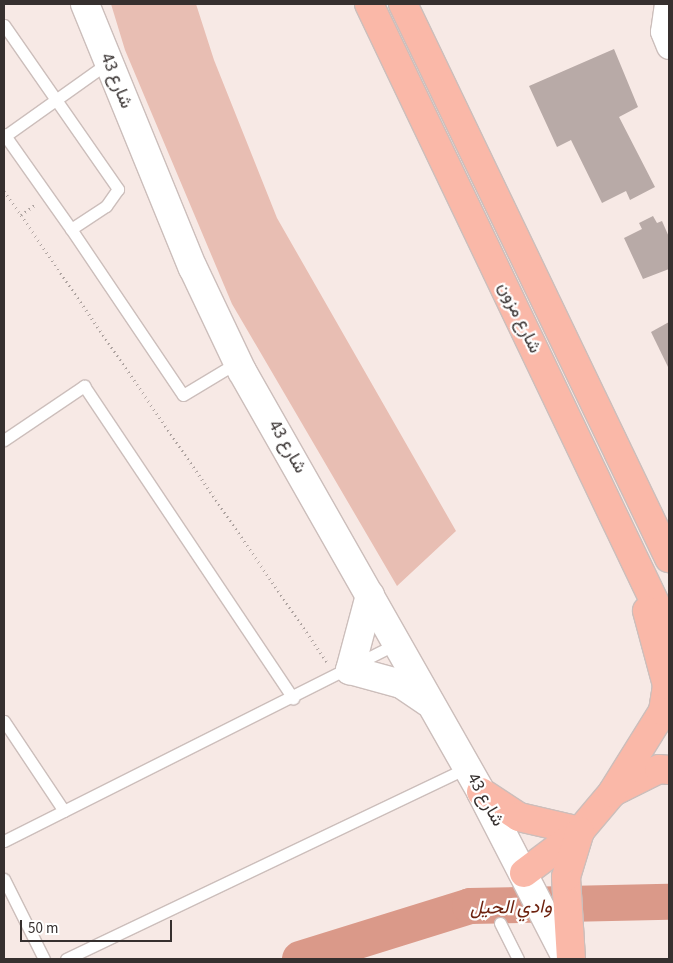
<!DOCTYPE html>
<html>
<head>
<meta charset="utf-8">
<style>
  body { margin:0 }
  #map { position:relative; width:673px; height:963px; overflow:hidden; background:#f7e9e5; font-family:"Source Sans 3",Vazirmatn,sans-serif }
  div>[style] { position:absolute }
  .green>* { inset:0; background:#e8beb3 }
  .river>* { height:36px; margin:-18px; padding:0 18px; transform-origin:18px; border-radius:18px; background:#da9989 }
  .building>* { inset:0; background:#b8aaa7 }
  .path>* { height:3px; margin-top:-1.5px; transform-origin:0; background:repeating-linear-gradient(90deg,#afa4a1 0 1px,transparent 0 5px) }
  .roads { filter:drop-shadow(1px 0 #ccbebb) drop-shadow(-1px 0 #ccbebb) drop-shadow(0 1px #ccbebb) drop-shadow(0 -1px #ccbebb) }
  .service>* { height:11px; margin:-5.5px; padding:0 5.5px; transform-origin:5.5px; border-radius:5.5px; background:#fff }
  .minor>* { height:24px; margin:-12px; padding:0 12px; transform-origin:12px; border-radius:12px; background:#fff }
  .tertiary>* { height:28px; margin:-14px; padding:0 14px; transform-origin:14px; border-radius:14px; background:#fff }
  .primary>* { height:28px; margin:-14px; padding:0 14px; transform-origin:14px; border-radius:14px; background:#fab8a8 }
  span { translate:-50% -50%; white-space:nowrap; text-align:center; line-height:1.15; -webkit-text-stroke:4.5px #fff; paint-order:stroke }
  .street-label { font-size:18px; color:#36302f }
  .water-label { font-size:19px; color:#6e220f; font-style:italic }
  .frame { position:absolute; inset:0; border:5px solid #36302f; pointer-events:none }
  .scale { position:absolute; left:20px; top:920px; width:152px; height:22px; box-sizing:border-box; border:2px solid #36302f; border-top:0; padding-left:6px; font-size:15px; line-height:18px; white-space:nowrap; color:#36302f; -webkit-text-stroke:4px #fff; paint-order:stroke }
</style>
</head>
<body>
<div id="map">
  <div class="green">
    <div style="clip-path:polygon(111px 4px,196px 4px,214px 60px,277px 218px,456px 531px,397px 586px,232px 304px,125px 50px)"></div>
  </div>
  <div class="river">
    <div style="left:300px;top:959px;width:178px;rotate:-17.3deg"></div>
    <div style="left:470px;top:906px;width:199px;rotate:-1.2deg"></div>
  </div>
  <div class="building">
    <div style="clip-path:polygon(614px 49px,638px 107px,619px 117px,655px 187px,630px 200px,626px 191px,602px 203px,571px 140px,557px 147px,529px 86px)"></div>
    <div style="clip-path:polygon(653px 216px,657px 223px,662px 221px,669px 237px,669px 269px,643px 279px,624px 238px,642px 229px,639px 223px)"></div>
    <div style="clip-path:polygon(669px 322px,669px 369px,651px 332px)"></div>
  </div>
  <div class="path">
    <div style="left:4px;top:191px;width:29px;rotate:55deg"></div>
    <div style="left:21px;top:215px;width:17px;rotate:-36deg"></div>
    <div style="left:21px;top:215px;width:542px;rotate:55.61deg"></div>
  </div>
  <div class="roads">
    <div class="service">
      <div style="left:4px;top:25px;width:200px;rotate:55.2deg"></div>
      <div style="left:118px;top:189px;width:21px;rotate:125deg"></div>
      <div style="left:106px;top:206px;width:42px;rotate:146.7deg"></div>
      <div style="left:71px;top:229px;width:116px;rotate:-125.2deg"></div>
      <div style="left:5px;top:136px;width:128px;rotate:-35.4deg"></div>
      <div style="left:71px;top:229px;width:200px;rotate:56deg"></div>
      <div style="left:183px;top:395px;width:64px;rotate:-31deg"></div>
      <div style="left:4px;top:440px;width:97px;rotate:-34deg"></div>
      <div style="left:84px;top:386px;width:376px;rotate:56.2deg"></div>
      <div style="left:4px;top:721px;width:108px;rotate:56.3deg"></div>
      <div style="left:4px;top:841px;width:440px;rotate:-26.7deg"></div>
      <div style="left:4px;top:879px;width:89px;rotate:63.4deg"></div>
      <div style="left:500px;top:923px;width:40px;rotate:63.4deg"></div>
      <div style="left:66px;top:959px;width:444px;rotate:-25.5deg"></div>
    </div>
    <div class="minor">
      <div style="left:667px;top:4px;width:28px;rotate:98deg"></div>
      <div style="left:663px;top:32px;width:16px;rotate:68deg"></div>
    </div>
    <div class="tertiary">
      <div style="left:85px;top:4px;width:285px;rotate:67.8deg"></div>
      <div style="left:193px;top:268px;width:114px;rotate:64.6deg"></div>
      <div style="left:242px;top:371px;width:484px;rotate:60.4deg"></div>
      <div style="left:481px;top:792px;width:188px;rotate:62.8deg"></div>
      <div style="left:370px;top:595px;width:78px;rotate:104.9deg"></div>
      <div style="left:350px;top:670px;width:53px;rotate:15.4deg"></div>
      <div style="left:401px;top:684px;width:32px;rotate:34deg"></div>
    </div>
    <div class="primary">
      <div style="left:369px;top:4px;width:696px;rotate:64.47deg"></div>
      <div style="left:403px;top:4px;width:615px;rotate:64.35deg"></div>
      <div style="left:481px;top:792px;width:45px;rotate:33.3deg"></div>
      <div style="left:519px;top:817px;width:63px;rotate:12.9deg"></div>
      <div style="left:613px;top:792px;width:51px;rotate:-26.6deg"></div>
      <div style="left:659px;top:769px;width:10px;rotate:6deg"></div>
      <div style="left:524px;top:873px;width:70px;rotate:-36.9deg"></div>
      <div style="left:580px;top:831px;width:50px;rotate:-49.9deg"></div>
      <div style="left:612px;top:793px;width:97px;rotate:-58.1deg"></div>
      <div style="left:663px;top:711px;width:26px;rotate:-81deg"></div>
      <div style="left:667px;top:685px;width:77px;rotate:-105.1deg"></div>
      <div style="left:571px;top:959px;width:82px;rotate:-93.5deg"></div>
      <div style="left:566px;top:877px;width:48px;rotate:-73.1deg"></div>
    </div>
  </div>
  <div class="street-label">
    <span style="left:116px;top:81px;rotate:68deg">شارع 43</span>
    <span style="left:519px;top:318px;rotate:64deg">شارع مزون</span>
    <span style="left:287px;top:447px;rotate:60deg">شارع 43</span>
    <span style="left:485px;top:800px;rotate:61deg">شارع 43</span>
  </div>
  <div class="water-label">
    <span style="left:511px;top:908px;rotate:-1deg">وادي الحيل</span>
  </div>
  <div class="frame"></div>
  <div class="scale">50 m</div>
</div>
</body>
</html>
